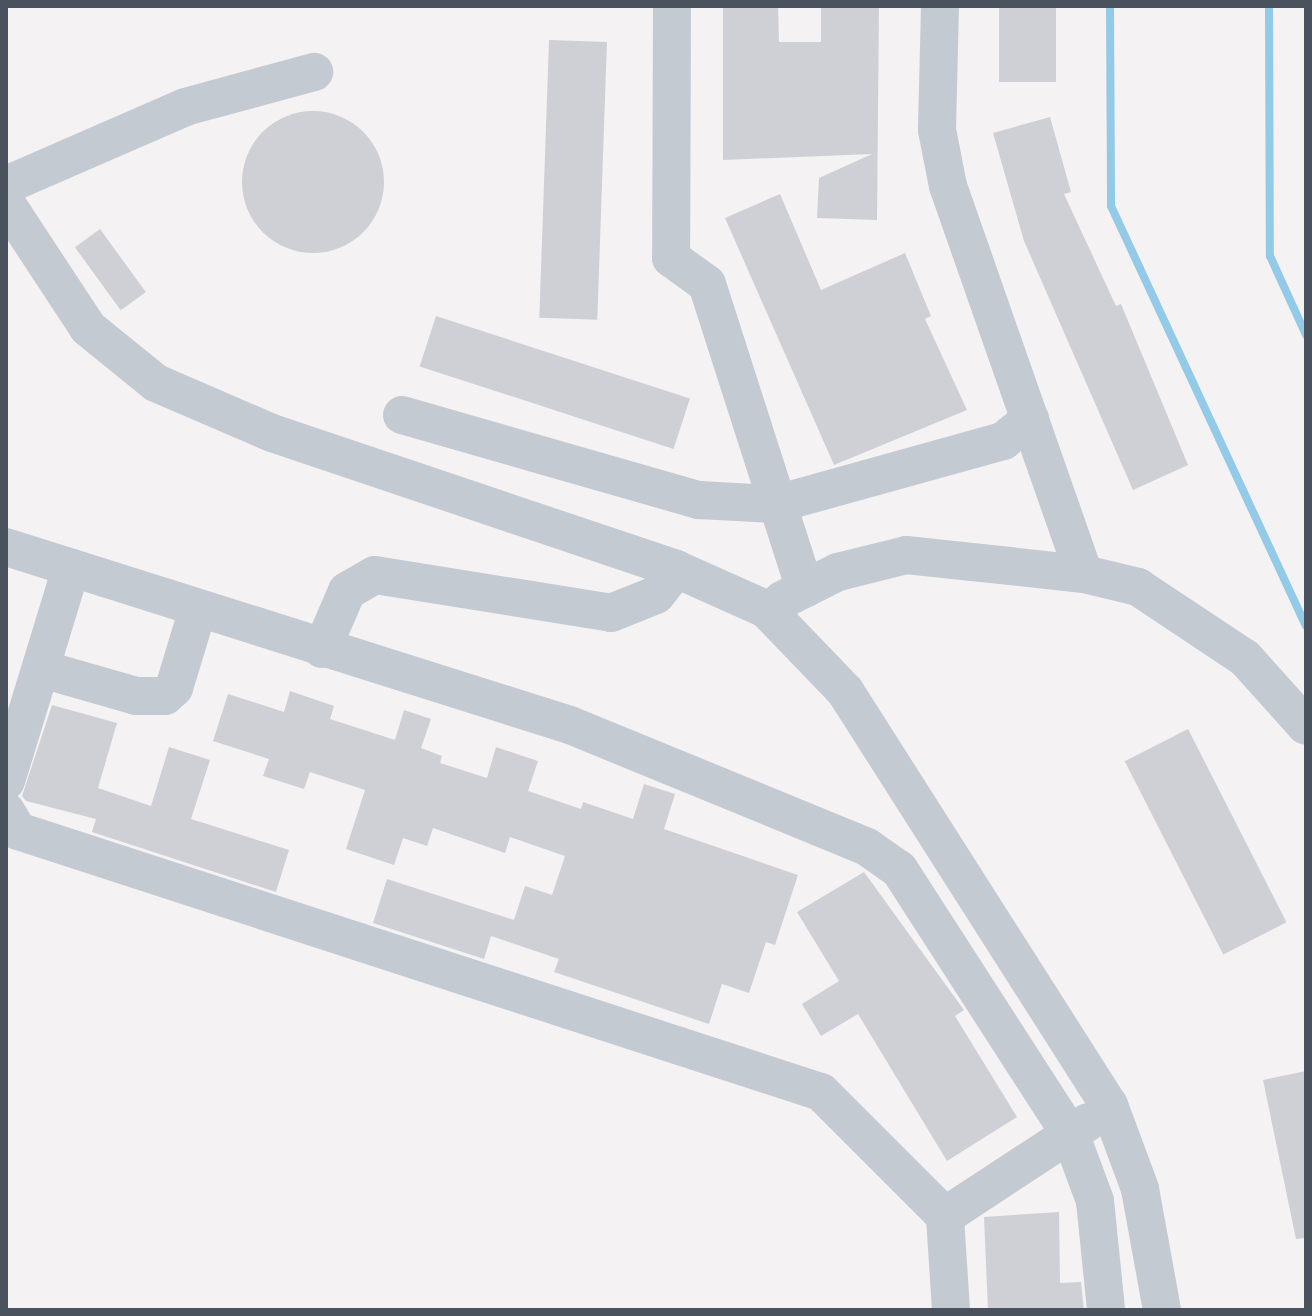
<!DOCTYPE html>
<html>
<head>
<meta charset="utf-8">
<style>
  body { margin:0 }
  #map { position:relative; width:1312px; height:1316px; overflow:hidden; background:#f4f2f2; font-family:Montserrat,sans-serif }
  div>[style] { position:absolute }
  .stream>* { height:8px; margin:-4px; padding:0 4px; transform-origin:4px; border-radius:4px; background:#93cae8 }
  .building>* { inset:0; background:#cfd0d5; transform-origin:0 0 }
  .round { border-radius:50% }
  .minor>* { height:38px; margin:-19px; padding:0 19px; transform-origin:19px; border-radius:19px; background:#c3cad2 }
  span { translate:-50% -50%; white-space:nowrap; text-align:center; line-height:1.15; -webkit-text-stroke:6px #fff; paint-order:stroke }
  .frame { position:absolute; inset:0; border:8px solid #4a525e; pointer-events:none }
</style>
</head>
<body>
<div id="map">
  <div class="stream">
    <div style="left:1110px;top:6px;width:200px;rotate:89.7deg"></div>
    <div style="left:1111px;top:206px;width:463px;rotate:65.1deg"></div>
    <div style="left:1269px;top:6px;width:250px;rotate:89.8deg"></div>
    <div style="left:1270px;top:256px;width:87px;rotate:65.5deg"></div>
  </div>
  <div class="building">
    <div style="clip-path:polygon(723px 6px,778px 6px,779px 42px,821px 42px,821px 6px,879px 6px,877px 220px,817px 218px,819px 178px,872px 154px,723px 160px)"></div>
    <div style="left:999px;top:6px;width:57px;height:76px"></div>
    <div style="left:549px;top:40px;width:58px;height:278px;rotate:2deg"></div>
    <div class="round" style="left:242px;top:111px;width:142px;height:142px"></div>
    <div style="clip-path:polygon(1050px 117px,1071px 192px,1064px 194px,1116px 306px,1121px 304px,1188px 465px,1133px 490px,1024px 241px,993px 133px)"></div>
    <div style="clip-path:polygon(780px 194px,821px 290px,905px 253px,931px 316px,925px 319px,967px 410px,834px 465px,725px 218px)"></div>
    <div style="left:100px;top:229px;width:78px;height:31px;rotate:54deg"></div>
    <div style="left:436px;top:316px;width:267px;height:53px;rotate:18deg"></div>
    <div style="clip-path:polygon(290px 691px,334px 706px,330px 719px,395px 740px,404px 710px,431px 719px,421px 748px,442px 756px,440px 763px,487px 778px,496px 747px,538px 761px,528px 791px,581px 809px,583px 802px,633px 819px,644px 784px,675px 794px,664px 829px,798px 875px,775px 945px,766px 942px,749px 993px,722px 984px,709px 1024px,554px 972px,559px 959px,491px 936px,484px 959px,373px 923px,387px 879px,514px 920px,525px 886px,552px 895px,565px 856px,510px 837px,505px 853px,433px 828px,427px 846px,403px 838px,394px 865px,346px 849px,365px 790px,310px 772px,304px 789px,263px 776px,269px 759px,213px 741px,228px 694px,284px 712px)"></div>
    <div style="clip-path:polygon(52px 705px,117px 723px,98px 788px,151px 806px,169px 747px,210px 760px,191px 819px,289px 850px,276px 892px,92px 832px,96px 819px,26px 801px,22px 796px)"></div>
    <div style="left:1188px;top:729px;width:217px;height:71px;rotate:63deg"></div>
    <div style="clip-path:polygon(864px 872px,964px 1010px,955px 1016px,1017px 1117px,947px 1161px,858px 1014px,821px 1036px,802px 1004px,839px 981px,797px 912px)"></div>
    <div style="clip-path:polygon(1306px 1071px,1306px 1238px,1296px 1239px,1263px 1080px)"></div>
    <div style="clip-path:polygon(1059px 1212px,1060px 1283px,1081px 1282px,1084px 1310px,988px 1310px,984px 1217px)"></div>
  </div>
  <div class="minor">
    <div style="left:672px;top:6px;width:252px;rotate:90.2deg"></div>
    <div style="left:671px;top:258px;width:44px;rotate:35.8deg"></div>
    <div style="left:707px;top:284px;width:320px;rotate:72.2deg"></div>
    <div style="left:940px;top:6px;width:124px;rotate:91.4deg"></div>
    <div style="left:937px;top:130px;width:57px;rotate:78.9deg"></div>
    <div style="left:948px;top:186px;width:411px;rotate:70.7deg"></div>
    <div style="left:6px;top:185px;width:195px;rotate:-23.5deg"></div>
    <div style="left:185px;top:107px;width:134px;rotate:-15.2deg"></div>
    <div style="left:6px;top:203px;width:149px;rotate:56.7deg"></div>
    <div style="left:88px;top:328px;width:87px;rotate:39deg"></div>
    <div style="left:156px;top:383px;width:126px;rotate:23.3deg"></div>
    <div style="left:272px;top:433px;width:426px;rotate:18.6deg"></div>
    <div style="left:676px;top:569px;width:98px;rotate:24deg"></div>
    <div style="left:766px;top:609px;width:114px;rotate:46.1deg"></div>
    <div style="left:845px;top:691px;width:491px;rotate:57.5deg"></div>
    <div style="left:1109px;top:1105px;width:90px;rotate:69.7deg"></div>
    <div style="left:1140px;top:1189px;width:123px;rotate:79.7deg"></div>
    <div style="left:402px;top:415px;width:309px;rotate:16deg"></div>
    <div style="left:699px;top:500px;width:77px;rotate:3deg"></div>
    <div style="left:776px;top:504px;width:236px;rotate:-15.5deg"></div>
    <div style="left:1003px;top:441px;width:35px;rotate:-39deg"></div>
    <div style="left:6px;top:547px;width:591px;rotate:17.52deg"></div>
    <div style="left:570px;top:725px;width:321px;rotate:22.3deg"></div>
    <div style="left:867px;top:847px;width:39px;rotate:35deg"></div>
    <div style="left:899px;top:869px;width:318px;rotate:57.2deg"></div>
    <div style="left:1071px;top:1136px;width:69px;rotate:69.7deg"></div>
    <div style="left:1095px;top:1201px;width:110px;rotate:84.2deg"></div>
    <div style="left:782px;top:600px;width:63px;rotate:-26.6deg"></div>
    <div style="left:838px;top:572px;width:70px;rotate:-14deg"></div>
    <div style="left:906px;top:555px;width:179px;rotate:6.1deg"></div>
    <div style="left:1084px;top:574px;width:56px;rotate:13.5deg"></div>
    <div style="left:1138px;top:587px;width:128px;rotate:33.6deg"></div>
    <div style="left:1245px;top:658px;width:91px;rotate:48.1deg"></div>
    <div style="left:322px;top:649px;width:63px;rotate:-66.7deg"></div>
    <div style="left:347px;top:591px;width:32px;rotate:-30deg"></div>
    <div style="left:375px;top:575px;width:239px;rotate:9.1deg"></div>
    <div style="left:611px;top:613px;width:48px;rotate:-21.8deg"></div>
    <div style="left:656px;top:595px;width:33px;rotate:-52deg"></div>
    <div style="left:42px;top:669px;width:98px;rotate:16deg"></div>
    <div style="left:136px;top:696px;width:29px"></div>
    <div style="left:165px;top:696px;width:12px;rotate:-42deg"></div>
    <div style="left:174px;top:688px;width:83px;rotate:-73.1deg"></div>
    <div style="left:6px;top:781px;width:223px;rotate:-73deg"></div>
    <div style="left:6px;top:811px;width:23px;rotate:59deg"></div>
    <div style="left:18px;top:831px;width:844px;rotate:18.01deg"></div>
    <div style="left:821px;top:1092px;width:175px;rotate:45deg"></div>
    <div style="left:951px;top:1310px;width:94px;rotate:-93.7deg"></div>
    <div style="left:945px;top:1216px;width:171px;rotate:-33.3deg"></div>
  </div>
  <div class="frame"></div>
</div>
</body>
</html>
